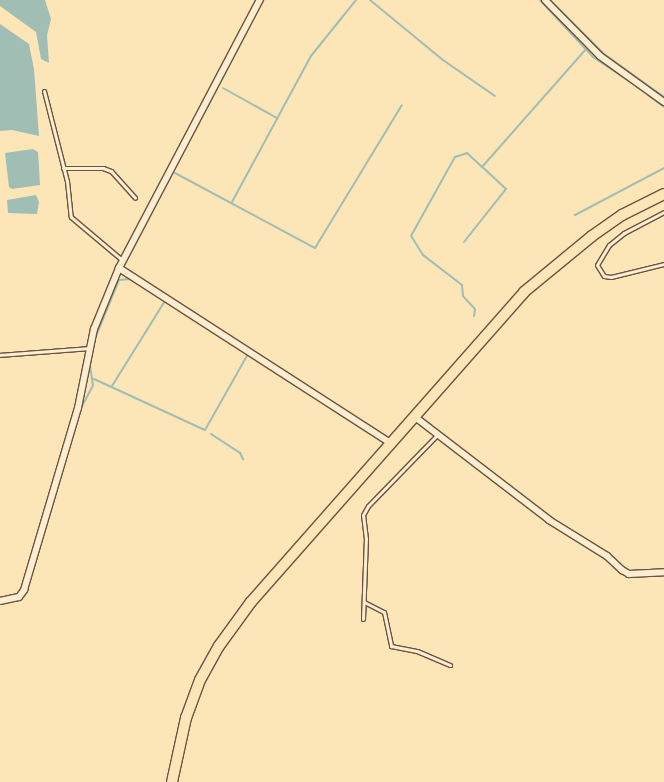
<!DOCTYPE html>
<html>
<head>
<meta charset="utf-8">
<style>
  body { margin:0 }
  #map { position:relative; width:664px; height:782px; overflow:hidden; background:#fce5b6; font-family:"Sorts Mill Goudy",serif }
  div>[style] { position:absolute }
  .water>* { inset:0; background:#a0beb3 }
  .stream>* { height:2px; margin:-1px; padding:0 1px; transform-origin:1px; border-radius:1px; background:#a0beb3 }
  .roads { filter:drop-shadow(1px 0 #6a5442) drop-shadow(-1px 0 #6a5442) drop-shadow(0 1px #6a5442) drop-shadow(0 -1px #6a5442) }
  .service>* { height:3px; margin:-1.5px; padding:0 1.5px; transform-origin:1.5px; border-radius:1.5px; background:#fdeed0 }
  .minor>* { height:6px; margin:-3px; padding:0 3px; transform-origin:3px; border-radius:3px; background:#fdeed0 }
  .primary>* { height:10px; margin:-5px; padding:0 5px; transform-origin:5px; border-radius:5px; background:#fce5b6 }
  span { translate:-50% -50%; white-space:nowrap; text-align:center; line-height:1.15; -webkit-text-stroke:5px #fdeed0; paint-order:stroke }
</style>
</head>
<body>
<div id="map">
  <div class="water">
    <div style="clip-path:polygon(0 0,45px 0,51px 19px,47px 35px,49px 63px,41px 59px,36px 32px,0 6px)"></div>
    <div style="clip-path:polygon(0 24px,29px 44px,34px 69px,39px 136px,12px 130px,0 131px)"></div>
    <div style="clip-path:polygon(33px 149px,38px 152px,40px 185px,12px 189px,9px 187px,5px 153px)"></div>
    <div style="clip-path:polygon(36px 195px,39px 202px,37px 214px,8px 213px,7px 200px)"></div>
  </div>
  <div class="stream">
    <div style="left:370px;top:0;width:94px;rotate:39.4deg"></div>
    <div style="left:443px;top:60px;width:63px;rotate:34.7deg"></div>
    <div style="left:540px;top:0;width:78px;rotate:47.1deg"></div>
    <div style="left:593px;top:57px;width:54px;rotate:33.7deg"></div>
    <div style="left:550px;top:0;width:76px;rotate:45deg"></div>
    <div style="left:604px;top:54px;width:74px;rotate:35.6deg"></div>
    <div style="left:223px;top:88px;width:62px;rotate:29.1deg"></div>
    <div style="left:648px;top:95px;width:20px;rotate:37deg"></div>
    <div style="left:175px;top:173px;width:159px;rotate:28.2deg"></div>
    <div style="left:315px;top:248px;width:167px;rotate:-58.7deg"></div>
    <div style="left:232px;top:202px;width:166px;rotate:-61.6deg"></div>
    <div style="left:311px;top:56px;width:72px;rotate:-51.2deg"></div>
    <div style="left:575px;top:215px;width:101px;rotate:-27.8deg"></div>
    <div style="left:464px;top:242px;width:68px;rotate:-51.6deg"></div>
    <div style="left:506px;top:189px;width:33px;rotate:-137deg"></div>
    <div style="left:482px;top:167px;width:157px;rotate:-48.6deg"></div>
    <div style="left:474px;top:316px;width:7px;rotate:-82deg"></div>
    <div style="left:475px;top:309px;width:18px;rotate:-133deg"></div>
    <div style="left:463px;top:296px;width:11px;rotate:-95deg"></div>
    <div style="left:462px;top:285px;width:49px;rotate:-142.4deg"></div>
    <div style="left:423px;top:255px;width:22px;rotate:-122deg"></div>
    <div style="left:411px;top:236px;width:90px;rotate:-60.9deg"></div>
    <div style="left:455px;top:157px;width:13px;rotate:-18deg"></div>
    <div style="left:467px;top:153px;width:21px;rotate:43deg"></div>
    <div style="left:96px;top:336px;width:61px;rotate:-67.7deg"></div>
    <div style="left:119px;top:280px;width:11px;rotate:-5deg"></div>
    <div style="left:94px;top:379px;width:122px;rotate:24.7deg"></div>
    <div style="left:205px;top:430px;width:87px;rotate:-60.5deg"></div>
    <div style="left:112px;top:386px;width:100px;rotate:-58.1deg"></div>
    <div style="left:81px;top:408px;width:26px;rotate:-62deg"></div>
    <div style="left:93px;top:385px;width:20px;rotate:-99deg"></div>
    <div style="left:211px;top:434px;width:35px;rotate:33deg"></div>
    <div style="left:240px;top:453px;width:7px;rotate:63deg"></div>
  </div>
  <div class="roads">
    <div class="service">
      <div style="left:44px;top:91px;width:93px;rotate:75.7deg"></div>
      <div style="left:67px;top:181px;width:36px;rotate:84deg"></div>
      <div style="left:71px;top:217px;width:67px;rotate:40.1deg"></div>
      <div style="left:63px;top:168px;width:40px"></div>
      <div style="left:103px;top:168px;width:9px;rotate:21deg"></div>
      <div style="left:111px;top:171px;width:36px;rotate:48deg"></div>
      <div style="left:664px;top:212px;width:45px;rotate:152.3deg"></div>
      <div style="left:624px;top:233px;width:19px;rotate:141deg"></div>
      <div style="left:609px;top:245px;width:23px;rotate:121deg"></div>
      <div style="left:597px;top:265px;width:13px;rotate:58deg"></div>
      <div style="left:604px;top:276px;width:7px;rotate:8deg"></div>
      <div style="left:611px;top:277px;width:55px;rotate:-13.8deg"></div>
      <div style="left:0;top:355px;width:89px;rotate:-4.5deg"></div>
      <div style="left:364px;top:602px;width:22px;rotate:27deg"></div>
      <div style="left:384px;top:612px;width:35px;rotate:78deg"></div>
      <div style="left:391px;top:646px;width:26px;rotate:11deg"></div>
      <div style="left:417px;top:651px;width:36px;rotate:23deg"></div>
      <div style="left:363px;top:619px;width:80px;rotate:-87.9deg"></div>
      <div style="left:366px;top:539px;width:24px;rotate:-97deg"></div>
      <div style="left:363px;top:515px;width:10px;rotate:-61deg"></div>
      <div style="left:368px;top:506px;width:99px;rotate:-45.8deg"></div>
    </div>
    <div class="minor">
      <div style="left:545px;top:0;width:78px;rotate:45.5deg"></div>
      <div style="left:600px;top:56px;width:79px;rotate:35.7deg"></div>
      <div style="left:119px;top:268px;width:325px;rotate:32.8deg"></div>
      <div style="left:415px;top:417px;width:169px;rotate:37.5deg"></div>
      <div style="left:549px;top:520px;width:68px;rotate:31.8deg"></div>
      <div style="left:607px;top:556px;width:21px;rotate:43deg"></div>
      <div style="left:622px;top:570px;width:8px;rotate:30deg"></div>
      <div style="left:629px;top:574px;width:35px;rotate:-3deg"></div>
      <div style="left:0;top:601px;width:19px;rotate:-12deg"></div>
      <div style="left:19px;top:597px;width:9px;rotate:-54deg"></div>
      <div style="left:24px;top:590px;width:190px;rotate:-73.5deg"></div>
      <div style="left:78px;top:408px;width:81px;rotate:-78.6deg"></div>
      <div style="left:94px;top:329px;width:66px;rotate:-67.7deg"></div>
      <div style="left:119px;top:268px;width:303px;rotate:-62.3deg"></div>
    </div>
    <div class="primary">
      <div style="left:172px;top:782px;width:66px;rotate:-77.7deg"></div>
      <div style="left:186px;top:718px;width:40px;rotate:-69.8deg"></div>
      <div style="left:200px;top:680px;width:39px;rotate:-61deg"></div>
      <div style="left:219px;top:646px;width:54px;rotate:-54deg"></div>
      <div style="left:251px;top:602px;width:413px;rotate:-48.6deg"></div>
      <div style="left:524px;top:292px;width:88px;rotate:-39.5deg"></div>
      <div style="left:592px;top:236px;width:37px;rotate:-35deg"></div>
      <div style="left:622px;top:215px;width:47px;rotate:-26.6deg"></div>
    </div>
  </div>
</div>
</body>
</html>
